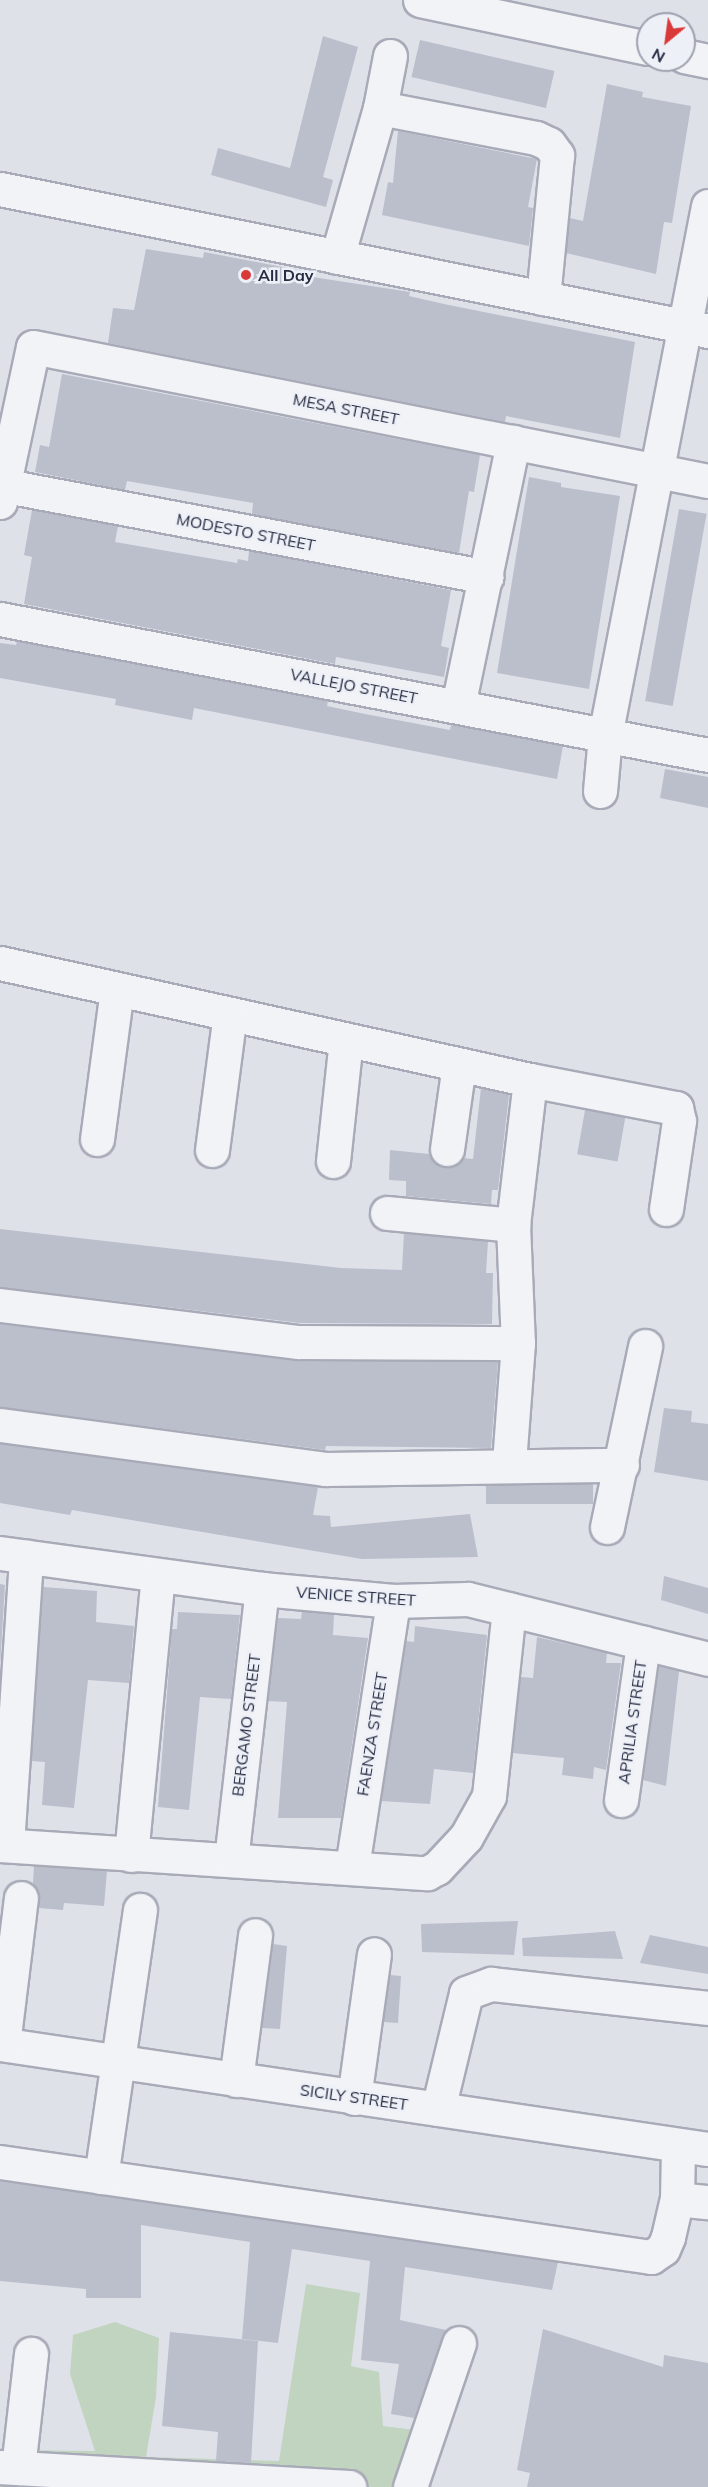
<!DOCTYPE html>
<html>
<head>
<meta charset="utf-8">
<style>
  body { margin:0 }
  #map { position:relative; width:708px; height:2487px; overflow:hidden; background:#dfe1e9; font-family:Mulish,sans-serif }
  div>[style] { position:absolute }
  .green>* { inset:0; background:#c1d4bf }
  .building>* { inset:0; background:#bbbfcc; transform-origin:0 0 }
  .roads { filter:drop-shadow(2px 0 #a8abb7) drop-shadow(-2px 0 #a8abb7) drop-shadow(0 2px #a8abb7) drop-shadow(0 -2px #a8abb7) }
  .minor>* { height:33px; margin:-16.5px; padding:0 16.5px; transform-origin:16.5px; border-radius:16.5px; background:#f2f3f7 }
  .dots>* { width:16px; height:16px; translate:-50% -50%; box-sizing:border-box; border:3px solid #eef0f7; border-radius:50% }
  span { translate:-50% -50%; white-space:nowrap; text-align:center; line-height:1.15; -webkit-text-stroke:5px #eef0f7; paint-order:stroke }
  .poi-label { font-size:16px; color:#262c42; font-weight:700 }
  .left { translate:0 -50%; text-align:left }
  .street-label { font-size:16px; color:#262c42 }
  .north { position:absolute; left:636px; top:12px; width:60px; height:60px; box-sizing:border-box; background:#eef0f7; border:2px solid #9ea2af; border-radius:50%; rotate:209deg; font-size:16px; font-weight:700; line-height:24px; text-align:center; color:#262c42 }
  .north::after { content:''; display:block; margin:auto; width:21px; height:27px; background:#d93a39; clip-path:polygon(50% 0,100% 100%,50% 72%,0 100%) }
</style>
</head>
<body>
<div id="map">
  <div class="green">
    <div style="clip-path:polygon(306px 2284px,360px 2293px,351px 2366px,379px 2372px,383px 2426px,415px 2430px,432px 2487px,0 2487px,0 2450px,95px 2451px,70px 2374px,73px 2335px,115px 2322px,159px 2338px,156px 2397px,146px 2457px,279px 2461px)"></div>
  </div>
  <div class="building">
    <div style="clip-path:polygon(323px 36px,358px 47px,323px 177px,333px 180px,326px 207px,211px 175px,218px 148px,290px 168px)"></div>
    <div style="left:420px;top:40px;width:138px;height:38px;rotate:13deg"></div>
    <div style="clip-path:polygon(607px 84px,643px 92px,642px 97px,691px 106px,672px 223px,664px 222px,656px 274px,566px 253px,570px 218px,583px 221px)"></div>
    <div style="clip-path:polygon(398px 131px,537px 159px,528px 207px,533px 208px,529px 246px,382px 215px,388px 182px,393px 183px)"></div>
    <div style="clip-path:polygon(146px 249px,203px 258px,204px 252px,293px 269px,293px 274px,410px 292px,409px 296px,444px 304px,635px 342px,620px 438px,506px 416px,505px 422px,108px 343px,113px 308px,134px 310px)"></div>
    <div style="clip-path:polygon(62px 374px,480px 455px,474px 492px,469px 491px,459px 553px,252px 514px,253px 503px,127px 481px,125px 490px,35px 472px,40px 445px,49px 447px)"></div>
    <div style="clip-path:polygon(529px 477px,561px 483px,561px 487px,620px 496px,589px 689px,497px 673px)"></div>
    <div style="left:679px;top:509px;width:28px;height:195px;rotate:10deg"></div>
    <div style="clip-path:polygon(32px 510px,118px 526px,115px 542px,237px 563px,238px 559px,248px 561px,249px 551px,451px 590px,441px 646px,449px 648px,444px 677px,336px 657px,335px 664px,24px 604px,32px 557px,24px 555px)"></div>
    <div style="clip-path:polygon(17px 641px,328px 701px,327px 706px,365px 714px,450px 730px,451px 725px,563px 746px,557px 779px,194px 708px,192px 720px,115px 705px,116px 699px,0 678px,0 643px,16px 645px)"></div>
    <div style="clip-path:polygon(665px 769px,708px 777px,708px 808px,660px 798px)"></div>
    <div style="clip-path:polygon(481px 1088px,509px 1095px,498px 1190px,492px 1190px,491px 1204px,406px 1196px,406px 1181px,389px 1180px,390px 1150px,429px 1154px,435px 1163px,445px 1168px,454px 1166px,463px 1158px,473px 1159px)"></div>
    <div style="left:585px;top:1110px;width:41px;height:45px;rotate:10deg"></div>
    <div style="clip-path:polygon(0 1229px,341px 1268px,402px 1270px,404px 1233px,488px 1241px,486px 1273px,493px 1273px,492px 1324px,300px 1323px,0 1287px)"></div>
    <div style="clip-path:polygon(0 1324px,297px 1361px,498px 1362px,491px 1448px,326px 1446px,325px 1450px,0 1407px)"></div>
    <div style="clip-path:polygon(664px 1408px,692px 1411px,691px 1422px,708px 1424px,708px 1481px,654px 1472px)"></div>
    <div style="clip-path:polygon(0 1444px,318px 1487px,313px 1515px,330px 1516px,331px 1527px,470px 1514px,478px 1557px,362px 1559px,72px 1510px,70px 1515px,0 1503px)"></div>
    <div style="left:593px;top:1484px;width:20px;height:107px;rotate:90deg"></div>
    <div style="clip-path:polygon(664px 1576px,708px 1588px,708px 1614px,661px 1600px)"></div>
    <div style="clip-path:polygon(0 1584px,5px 1585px,0 1666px)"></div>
    <div style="clip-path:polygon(43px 1587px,97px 1591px,96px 1622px,134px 1626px,129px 1683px,88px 1680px,74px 1808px,42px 1805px,45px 1762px,31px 1761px)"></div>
    <div style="clip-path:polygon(302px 1611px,334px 1614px,333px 1635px,368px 1638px,341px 1818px,278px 1818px,287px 1702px,268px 1701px,278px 1618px,301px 1619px)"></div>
    <div style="clip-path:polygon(178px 1612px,240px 1615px,231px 1699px,200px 1697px,189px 1810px,158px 1807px,172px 1629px,177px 1629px)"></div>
    <div style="clip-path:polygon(415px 1626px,487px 1635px,473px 1773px,434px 1769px,430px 1804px,381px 1801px,406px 1641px,414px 1642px)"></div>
    <div style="clip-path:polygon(537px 1637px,607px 1653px,606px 1663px,621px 1663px,606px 1770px,594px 1767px,593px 1779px,562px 1775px,564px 1758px,512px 1753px,521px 1677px,533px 1678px)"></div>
    <div style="clip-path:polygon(659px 1666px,679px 1671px,666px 1786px,643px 1780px)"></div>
    <div style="clip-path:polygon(34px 1866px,107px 1871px,104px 1906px,64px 1903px,63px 1910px,39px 1908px,38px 1891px,33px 1883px)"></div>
    <div style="clip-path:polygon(518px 1921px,514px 1955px,422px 1952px,421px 1924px)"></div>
    <div style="clip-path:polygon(615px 1931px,623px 1959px,523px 1956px,522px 1938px)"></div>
    <div style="clip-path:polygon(650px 1935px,708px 1947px,708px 1974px,640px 1963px)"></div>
    <div style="clip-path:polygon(273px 1944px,287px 1946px,280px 2029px,262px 2028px)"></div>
    <div style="clip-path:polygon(390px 1975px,401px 1976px,398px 2023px,383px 2022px)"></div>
    <div style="clip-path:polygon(0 2181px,98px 2195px,558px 2262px,552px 2290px,405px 2267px,400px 2320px,446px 2330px,414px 2418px,391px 2414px,399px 2364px,361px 2360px,370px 2261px,292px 2249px,278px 2343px,242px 2339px,250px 2242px,141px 2225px,141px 2298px,86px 2298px,86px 2289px,0 2281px)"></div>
    <div style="clip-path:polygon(543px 2329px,663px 2367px,664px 2355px,708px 2363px,708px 2487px,527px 2487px,530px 2473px,517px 2470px)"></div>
    <div style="clip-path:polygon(170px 2332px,258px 2341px,251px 2463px,216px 2461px,218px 2432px,162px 2426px)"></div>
  </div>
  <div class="roads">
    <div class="minor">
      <div style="left:420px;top:0;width:233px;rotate:11.9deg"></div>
      <div style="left:684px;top:56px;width:25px;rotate:12deg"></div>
      <div style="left:380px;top:108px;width:159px;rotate:10.9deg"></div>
      <div style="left:536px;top:138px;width:14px;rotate:25deg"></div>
      <div style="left:549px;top:144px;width:14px;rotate:54deg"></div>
      <div style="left:557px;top:155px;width:144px;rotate:95.6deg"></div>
      <div style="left:0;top:189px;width:722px;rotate:11.34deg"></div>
      <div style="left:337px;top:257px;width:155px;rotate:-73.9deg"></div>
      <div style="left:380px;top:108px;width:53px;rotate:-79.1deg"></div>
      <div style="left:6px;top:486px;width:489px;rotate:10.7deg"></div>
      <div style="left:0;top:502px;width:158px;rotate:-78deg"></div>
      <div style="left:33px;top:347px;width:688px;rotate:11.23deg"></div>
      <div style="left:0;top:619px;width:721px;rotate:10.87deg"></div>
      <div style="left:458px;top:706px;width:270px;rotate:-78.2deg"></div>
      <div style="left:600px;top:791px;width:55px;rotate:-84.8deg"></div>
      <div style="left:605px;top:736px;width:540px;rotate:-79deg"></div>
      <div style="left:0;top:963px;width:543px;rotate:12.45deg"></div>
      <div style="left:530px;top:1080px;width:146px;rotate:96.7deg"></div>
      <div style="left:513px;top:1225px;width:118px;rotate:87.6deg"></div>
      <div style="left:518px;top:1343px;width:121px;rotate:94.3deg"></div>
      <div style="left:530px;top:1080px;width:149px;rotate:10.9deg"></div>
      <div style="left:676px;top:1108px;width:13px;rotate:77deg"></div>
      <div style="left:679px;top:1121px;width:89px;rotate:98.4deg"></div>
      <div style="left:97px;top:1139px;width:151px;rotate:-82.4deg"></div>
      <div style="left:447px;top:1149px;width:85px;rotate:-81.9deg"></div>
      <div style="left:212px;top:1150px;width:137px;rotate:-82.5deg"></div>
      <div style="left:333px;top:1161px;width:122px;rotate:-83.9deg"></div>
      <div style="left:387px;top:1213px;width:127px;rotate:5.4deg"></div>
      <div style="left:0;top:1305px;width:301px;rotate:7.1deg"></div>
      <div style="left:299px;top:1342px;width:219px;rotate:0.3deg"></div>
      <div style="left:0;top:1425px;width:328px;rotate:7.7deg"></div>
      <div style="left:325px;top:1469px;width:297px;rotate:-0.8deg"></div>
      <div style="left:607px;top:1527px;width:185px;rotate:-78.1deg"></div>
      <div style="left:0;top:1553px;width:264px;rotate:7.8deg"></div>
      <div style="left:262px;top:1589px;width:132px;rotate:5.2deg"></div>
      <div style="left:393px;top:1601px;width:75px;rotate:-1.5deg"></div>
      <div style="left:468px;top:1599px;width:247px;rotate:14deg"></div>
      <div style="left:621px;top:1800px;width:159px;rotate:-82deg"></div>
      <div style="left:0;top:1845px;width:428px;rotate:3.8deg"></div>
      <div style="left:427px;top:1873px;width:11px;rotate:-27deg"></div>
      <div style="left:437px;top:1868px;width:42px;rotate:-46.9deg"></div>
      <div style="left:466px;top:1837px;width:47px;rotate:-60.7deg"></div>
      <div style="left:489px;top:1796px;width:188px;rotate:-83.9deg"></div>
      <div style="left:7px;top:1845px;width:289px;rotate:-86.2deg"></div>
      <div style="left:131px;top:1855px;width:279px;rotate:-84.5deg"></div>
      <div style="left:231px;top:1860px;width:273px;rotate:-83.5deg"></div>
      <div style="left:352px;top:1867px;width:269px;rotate:-81.2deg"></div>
      <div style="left:0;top:2044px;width:716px;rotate:8.44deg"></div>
      <div style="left:3px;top:2044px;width:147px;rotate:-83deg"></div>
      <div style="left:236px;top:2080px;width:146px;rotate:-82.5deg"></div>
      <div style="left:354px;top:2098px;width:145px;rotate:-82.1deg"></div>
      <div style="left:438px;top:2109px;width:119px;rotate:-76.4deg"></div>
      <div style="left:466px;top:1993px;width:27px;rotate:-20deg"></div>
      <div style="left:491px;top:1984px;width:218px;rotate:6.3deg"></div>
      <div style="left:0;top:2162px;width:658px;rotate:8.3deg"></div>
      <div style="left:651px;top:2257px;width:14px;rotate:-34deg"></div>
      <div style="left:663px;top:2249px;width:13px;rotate:-67deg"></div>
      <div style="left:668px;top:2237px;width:39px;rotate:-77deg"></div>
      <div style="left:677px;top:2199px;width:52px;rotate:-88.9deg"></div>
      <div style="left:101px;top:2177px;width:270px;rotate:-81.7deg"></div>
      <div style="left:677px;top:2199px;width:31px;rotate:6deg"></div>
      <div style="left:0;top:2467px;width:350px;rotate:3.3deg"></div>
      <div style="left:18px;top:2468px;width:115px;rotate:-83.5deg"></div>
      <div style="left:410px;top:2487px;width:152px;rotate:-71.2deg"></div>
    </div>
  </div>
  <div class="dots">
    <div style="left:246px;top:275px;background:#d93a39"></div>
  </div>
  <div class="poi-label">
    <span class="left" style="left:258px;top:275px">All Day</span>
  </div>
  <div class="street-label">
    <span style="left:346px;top:409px;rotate:11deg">MESA STREET</span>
    <span style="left:246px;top:532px;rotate:11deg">MODESTO STREET</span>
    <span style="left:354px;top:686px;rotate:11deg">VALLEJO STREET</span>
    <span style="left:356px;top:1596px;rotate:4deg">VENICE STREET</span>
    <span style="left:632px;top:1722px;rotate:-82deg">APRILIA STREET</span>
    <span style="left:246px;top:1725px;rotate:-83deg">BERGAMO STREET</span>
    <span style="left:372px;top:1734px;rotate:-81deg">FAENZA STREET</span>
    <span style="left:354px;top:2097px;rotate:8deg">SICILY STREET</span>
  </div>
  <div class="north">N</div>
</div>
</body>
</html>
